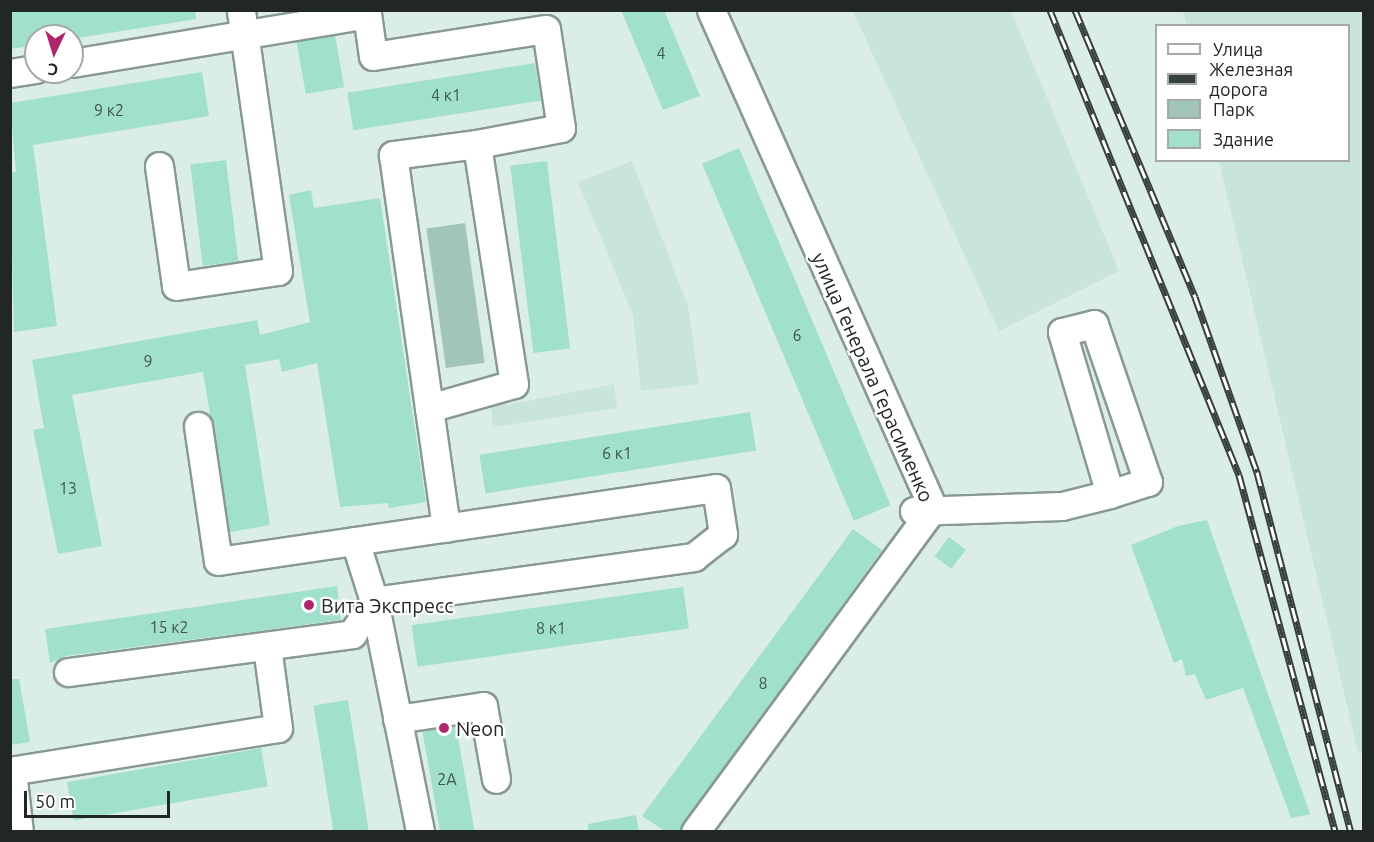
<!DOCTYPE html>
<html>
<head>
<meta charset="utf-8">
<style>
  body { margin:0 }
  #map { position:relative; width:1374px; height:842px; overflow:hidden; background:#daede7; font-family:Ubuntu,sans-serif }
  div>[style] { position:absolute }
  .built>* { inset:0; background:#c9e4db }
  .green>* { inset:0; background:#a1c5ba; transform-origin:0 0 }
  .building>* { inset:0; background:#a2e0ce; transform-origin:0 0 }
  .roads { filter:drop-shadow(2px 0 #889993) drop-shadow(-2px 0 #889993) drop-shadow(0 2px #889993) drop-shadow(0 -2px #889993) }
  .minor>* { height:27px; margin:-13.5px; padding:0 13.5px; transform-origin:13.5px; border-radius:13.5px; background:#fff }
  .rail>* { height:7px; margin-top:-3.5px; transform-origin:0; background:repeating-linear-gradient(90deg,#fff 0 14px,#373f3c 0 28px); box-sizing:border-box; border-block:2px solid #373f3c }
  .dots>* { width:16px; height:16px; translate:-50% -50%; box-sizing:border-box; border:3px solid #fff; border-radius:50% }
  span { translate:-50% -50%; white-space:nowrap; text-align:center; line-height:1.15; -webkit-text-stroke:4.5px #fff; paint-order:stroke }
  .number-label { font-size:16px; color:#40554f }
  .number-label span { -webkit-text-stroke-width:0 }
  .street-label { font-size:20px; color:#202725 }
  .poi-label { font-size:20px; color:#202725 }
  .left { translate:0 -50%; text-align:left }
  .frame { position:absolute; inset:0; border:12px solid #202725; pointer-events:none }
  .legend { position:absolute; left:1155px; top:24px; width:195px; height:138px; box-sizing:border-box; background:#fff; border:2px solid #a6a9a8; margin:0; padding:8px 10px; list-style:none; font-size:18px; color:#202725 }
  .legend li { display:flex; align-items:center; gap:12px; height:30px }
  .legend b { width:30px; border:2px solid #a6a9a8 }
  .north { position:absolute; left:24px; top:24px; width:60px; height:60px; box-sizing:border-box; background:#fff; border:2px solid #a6a9a8; border-radius:50%; rotate:184deg; font-size:16px; font-weight:700; line-height:24px; text-align:center; color:#202725 }
  .north::after { content:''; display:block; margin:auto; width:21px; height:27px; background:#ae276c; clip-path:polygon(50% 0,100% 100%,50% 72%,0 100%) }
  .scale { position:absolute; left:24px; top:791px; width:146px; height:27px; box-sizing:border-box; border:3px solid #202725; border-top:0; padding-left:8px; font-size:18px; line-height:21px; white-space:nowrap; color:#202725; -webkit-text-stroke:4px #fff; paint-order:stroke }
</style>
</head>
<body>
<div id="map">
  <div class="built">
    <div style="clip-path:polygon(853px 11px,1011px 11px,1119px 271px,999px 331px)"></div>
    <div style="clip-path:polygon(1183px 11px,1362px 11px,1364px 750px,1358px 752px,1219px 161px,1348px 160px,1348px 26px,1187px 25px)"></div>
    <div style="clip-path:polygon(632px 161px,688px 306px,699px 384px,641px 391px,633px 315px,578px 182px)"></div>
    <div style="clip-path:polygon(614px 384px,617px 408px,493px 427px,490px 398px,503px 395px,507px 405px)"></div>
  </div>
  <div class="green">
    <div style="left:465px;top:223px;width:141px;height:39px;rotate:82deg"></div>
  </div>
  <div class="building">
    <div style="clip-path:polygon(10px 10px,195px 10px,196px 19px,72px 39px,72px 36px,36px 36px,36px 45px,10px 49px)"></div>
    <div style="clip-path:polygon(621px 10px,664px 10px,700px 96px,663px 110px)"></div>
    <div style="left:335px;top:35px;width:53px;height:39px;rotate:80deg"></div>
    <div style="left:535px;top:63px;width:38px;height:190px;rotate:81deg"></div>
    <div style="clip-path:polygon(202px 72px,209px 116px,33px 145px,57px 326px,14px 332px,10px 173px,16px 172px,10px 103px)"></div>
    <div style="left:739px;top:148px;width:388px;height:40px;rotate:67deg"></div>
    <div style="left:226px;top:160px;width:102px;height:36px;rotate:83deg"></div>
    <div style="left:547px;top:161px;width:189px;height:37px;rotate:83deg"></div>
    <div style="clip-path:polygon(311px 190px,314px 208px,380px 198px,426px 502px,389px 508px,388px 503px,340px 507px,317px 363px,282px 372px,279px 359px,245px 365px,270px 525px,230px 532px,203px 372px,72px 395px,102px 546px,58px 554px,33px 430px,44px 428px,32px 360px,257px 320px,260px 335px,310px 322px,289px 195px)"></div>
    <div style="left:750px;top:412px;width:39px;height:274px;rotate:81deg"></div>
    <div style="clip-path:polygon(1207px 520px,1310px 814px,1291px 818px,1243px 688px,1206px 700px,1195px 674px,1186px 676px,1182px 659px,1174px 663px,1131px 545px,1178px 526px)"></div>
    <div style="clip-path:polygon(853px 529px,882px 550px,679px 831px,665px 831px,642px 816px)"></div>
    <div style="left:949px;top:537px;width:21px;height:24px;rotate:37deg"></div>
    <div style="clip-path:polygon(337px 586px,341px 620px,66px 656px,50px 663px,45px 629px)"></div>
    <div style="left:683px;top:587px;width:42px;height:274px;rotate:82deg"></div>
    <div style="clip-path:polygon(10px 679px,19px 679px,30px 742px,10px 745px)"></div>
    <div style="left:348px;top:700px;width:133px;height:35px;rotate:81deg"></div>
    <div style="left:456px;top:726px;width:107px;height:34px;rotate:80deg"></div>
    <div style="left:261px;top:748px;width:39px;height:197px;rotate:80deg"></div>
    <div style="clip-path:polygon(636px 815px,639px 831px,588px 831px,588px 824px)"></div>
  </div>
  <div class="roads">
    <div class="minor">
      <div style="left:72px;top:63px;width:299px;rotate:-9.4deg"></div>
      <div style="left:367px;top:14px;width:42px;rotate:81.9deg"></div>
      <div style="left:373px;top:56px;width:175px;rotate:-8.9deg"></div>
      <div style="left:546px;top:29px;width:100px;rotate:81.4deg"></div>
      <div style="left:561px;top:128px;width:86px;rotate:169.2deg"></div>
      <div style="left:10px;top:73px;width:26px;rotate:-9deg"></div>
      <div style="left:159px;top:166px;width:121px;rotate:81.9deg"></div>
      <div style="left:176px;top:286px;width:103px;rotate:-8.4deg"></div>
      <div style="left:278px;top:271px;width:264px;rotate:-98.1deg"></div>
      <div style="left:429px;top:408px;width:88px;rotate:-15.8deg"></div>
      <div style="left:514px;top:384px;width:243px;rotate:-98.8deg"></div>
      <div style="left:477px;top:144px;width:85px;rotate:172.5deg"></div>
      <div style="left:393px;top:155px;width:256px;rotate:81.9deg"></div>
      <div style="left:429px;top:408px;width:121px;rotate:81.9deg"></div>
      <div style="left:198px;top:426px;width:136px;rotate:81.6deg"></div>
      <div style="left:218px;top:561px;width:503px;rotate:-8.34deg"></div>
      <div style="left:716px;top:488px;width:47px;rotate:81.3deg"></div>
      <div style="left:723px;top:534px;width:37px;rotate:142deg"></div>
      <div style="left:694px;top:557px;width:323px;rotate:172.2deg"></div>
      <div style="left:374px;top:601px;width:63px;rotate:-107.6deg"></div>
      <div style="left:914px;top:511px;width:148px;rotate:-1.9deg"></div>
      <div style="left:1062px;top:506px;width:49px;rotate:-14deg"></div>
      <div style="left:1110px;top:494px;width:40px;rotate:-18deg"></div>
      <div style="left:1148px;top:482px;width:167px;rotate:-108.9deg"></div>
      <div style="left:1094px;top:324px;width:33px;rotate:166deg"></div>
      <div style="left:1062px;top:332px;width:169px;rotate:73.5deg"></div>
      <div style="left:68px;top:672px;width:287px;rotate:-7.6deg"></div>
      <div style="left:352px;top:634px;width:40px;rotate:-56deg"></div>
      <div style="left:374px;top:601px;width:236px;rotate:78.7deg"></div>
      <div style="left:397px;top:719px;width:87px;rotate:-8.6deg"></div>
      <div style="left:483px;top:706px;width:74px;rotate:79.9deg"></div>
      <div style="left:10px;top:771px;width:271px;rotate:-9.1deg"></div>
      <div style="left:278px;top:728px;width:82px;rotate:-97.7deg"></div>
      <div style="left:12px;top:771px;width:61px;rotate:83.5deg"></div>
      <div style="left:695px;top:832px;width:402px;rotate:-53.7deg"></div>
      <div style="left:933px;top:508px;width:545px;rotate:-114.03deg"></div>
    </div>
  </div>
  <div class="rail">
    <div style="left:1050px;top:10px;width:502px;rotate:67.88deg"></div>
    <div style="left:1239px;top:475px;width:370px;rotate:74.9deg"></div>
    <div style="left:1075px;top:10px;width:311px;rotate:67.3deg"></div>
    <div style="left:1195px;top:297px;width:186px;rotate:70.5deg"></div>
    <div style="left:1257px;top:472px;width:372px;rotate:75.4deg"></div>
  </div>
  <div class="dots">
    <div style="left:309px;top:605px;background:#ae276c"></div>
    <div style="left:444px;top:728px;background:#ae276c"></div>
  </div>
  <div class="number-label">
    <span style="left:661px;top:53px">4</span>
    <span style="left:446px;top:95px">4 к1</span>
    <span style="left:109px;top:110px">9 к2</span>
    <span style="left:797px;top:335px">6</span>
    <span style="left:148px;top:361px">9</span>
    <span style="left:617px;top:453px">6 к1</span>
    <span style="left:68px;top:488px">13</span>
    <span style="left:169px;top:627px">15 к2</span>
    <span style="left:551px;top:628px">8 к1</span>
    <span style="left:763px;top:683px">8</span>
    <span style="left:447px;top:779px">2А</span>
  </div>
  <div class="street-label">
    <span style="left:873px;top:377px;rotate:66deg">улица Генерала Герасименко</span>
  </div>
  <div class="poi-label">
    <span class="left" style="left:321px;top:605px">Вита Экспресс</span>
    <span class="left" style="left:456px;top:728px">Neon</span>
  </div>
  <div class="frame"></div>
  <ul class="legend">
  <li><b style="height:8px;background:#fff"></b>Улица</li>
  <li><b style="height:8px;background:#373f3c"></b>Железная дорога</li>
  <li><b style="height:16px;background:#a1c5ba"></b>Парк</li>
  <li><b style="height:16px;background:#a2e0ce"></b>Здание</li>
  </ul>
  <div class="north">С</div>
  <div class="scale">50 m</div>
</div>
</body>
</html>
